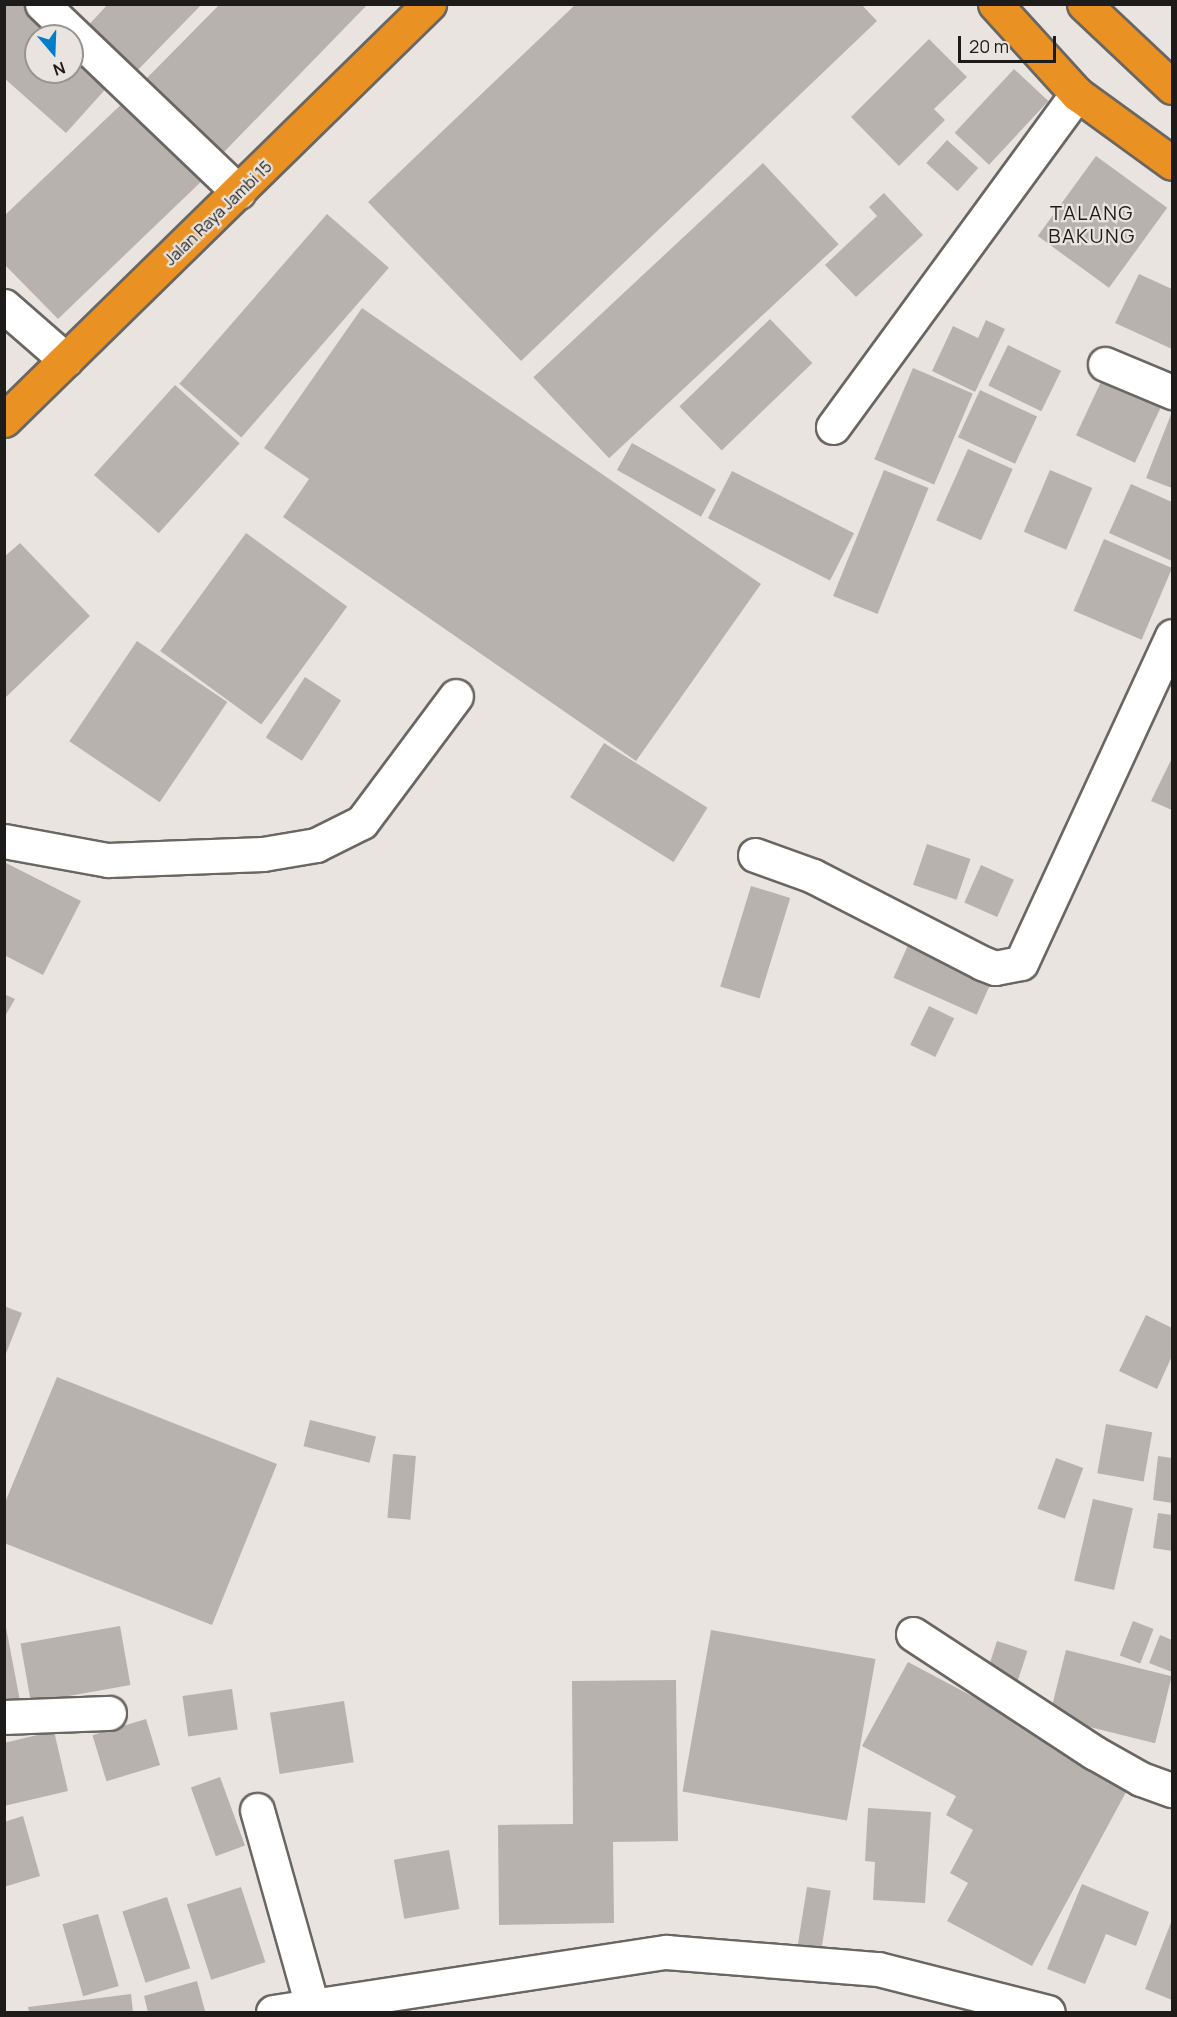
<!DOCTYPE html>
<html>
<head>
<meta charset="utf-8">
<style>
  body { margin:0 }
  #map { position:relative; width:1177px; height:2017px; overflow:hidden; background:#e9e4df; font-family:Manrope,sans-serif }
  div>[style] { position:absolute }
  .building>* { inset:0; background:#b7b2ad; transform-origin:0 0 }
  .roads { filter:drop-shadow(2px 0 #6a6662) drop-shadow(-2px 0 #6a6662) drop-shadow(0 2px #6a6662) drop-shadow(0 -2px #6a6662) }
  .minor>* { height:33px; margin:-16.5px; padding:0 16.5px; transform-origin:16.5px; border-radius:16.5px; background:#fff }
  .highway>* { height:33px; margin:-16.5px; padding:0 16.5px; transform-origin:16.5px; border-radius:16.5px; background:#ea9124 }
  span { translate:-50% -50%; white-space:nowrap; text-align:center; line-height:1.15; -webkit-text-stroke:4.5px #e9e4df; paint-order:stroke }
  .street-label { font-size:16px; color:#1e1c1a }
  .quarter-label { font-size:20px; color:#1e1c1a; letter-spacing:1.5px }
  .frame { position:absolute; inset:0; border:6px solid #1e1c1a; pointer-events:none }
  .north { position:absolute; left:24px; top:24px; width:60px; height:60px; box-sizing:border-box; background:#e9e4df; border:2px solid #989490; border-radius:50%; rotate:161deg; font-size:16px; font-weight:700; line-height:24px; text-align:center; color:#1e1c1a }
  .north::after { content:''; display:block; margin:auto; width:21px; height:27px; background:#007ec7; clip-path:polygon(50% 0,100% 100%,50% 72%,0 100%) }
  .scale { position:absolute; left:958px; top:36px; width:98px; height:27px; box-sizing:border-box; border:3px solid #1e1c1a; border-top:0; padding-left:8px; font-size:18px; line-height:21px; white-space:nowrap; color:#1e1c1a; -webkit-text-stroke:4px #e9e4df; paint-order:stroke }
</style>
</head>
<body>
<div id="map">
  <div class="building">
    <div style="clip-path:polygon(4px 4px,23px 4px,58px 36px,36px 36px,36px 72px,72px 72px,72px 48px,111px 83px,66px 133px,4px 78px)"></div>
    <div style="clip-path:polygon(108px 4px,202px 4px,132px 76px,84px 30px)"></div>
    <div style="clip-path:polygon(220px 4px,368px 4px,223px 153px,146px 79px)"></div>
    <div style="clip-path:polygon(576px 4px,861px 4px,877px 21px,521px 361px,368px 202px)"></div>
    <div style="clip-path:polygon(929px 39px,967px 77px,934px 109px,945px 120px,899px 166px,851px 117px)"></div>
    <div style="left:1014px;top:69px;width:47px;height:87px;rotate:43deg"></div>
    <div style="clip-path:polygon(130px 96px,207px 176px,58px 319px,4px 264px,4px 216px)"></div>
    <div style="left:947px;top:140px;width:42px;height:31px;rotate:42deg"></div>
    <div style="left:1096px;top:156px;width:88px;height:99px;rotate:36deg"></div>
    <div style="left:763px;top:163px;width:111px;height:314px;rotate:47deg"></div>
    <div style="clip-path:polygon(884px 193px,923px 235px,856px 297px,825px 265px,877px 216px,869px 207px)"></div>
    <div style="left:327px;top:214px;width:82px;height:225px;rotate:41deg"></div>
    <div style="clip-path:polygon(1139px 274px,1172px 289px,1172px 349px,1115px 323px)"></div>
    <div style="clip-path:polygon(362px 308px,761px 584px,636px 761px,283px 517px,309px 479px,264px 448px)"></div>
    <div style="left:770px;top:319px;width:61px;height:126px;rotate:46deg"></div>
    <div style="clip-path:polygon(986px 320px,1005px 329px,975px 392px,932px 371px,953px 326px,978px 338px)"></div>
    <div style="left:1008px;top:345px;width:59px;height:45px;rotate:26deg"></div>
    <div style="left:913px;top:368px;width:65px;height:99px;rotate:23deg"></div>
    <div style="left:1106px;top:371px;width:65px;height:71px;rotate:25deg"></div>
    <div style="left:175px;top:385px;width:87px;height:121px;rotate:42deg"></div>
    <div style="left:980px;top:390px;width:63px;height:52px;rotate:25deg"></div>
    <div style="clip-path:polygon(1172px 412px,1172px 488px,1146px 478px)"></div>
    <div style="left:632px;top:443px;width:96px;height:31px;rotate:29deg"></div>
    <div style="left:968px;top:449px;width:49px;height:78px;rotate:24deg"></div>
    <div style="left:884px;top:470px;width:48px;height:136px;rotate:22deg"></div>
    <div style="left:1050px;top:470px;width:46px;height:67px;rotate:23deg"></div>
    <div style="left:732px;top:471px;width:137px;height:53px;rotate:27deg"></div>
    <div style="clip-path:polygon(1131px 484px,1172px 502px,1172px 561px,1109px 533px)"></div>
    <div style="left:246px;top:533px;width:125px;height:146px;rotate:36deg"></div>
    <div style="left:1104px;top:539px;width:74px;height:78px;rotate:23deg"></div>
    <div style="clip-path:polygon(20px 543px,90px 616px,4px 699px,4px 557px)"></div>
    <div style="left:137px;top:641px;width:109px;height:121px;rotate:34deg"></div>
    <div style="left:305px;top:677px;width:43px;height:72px;rotate:33deg"></div>
    <div style="left:604px;top:743px;width:122px;height:64px;rotate:32deg"></div>
    <div style="clip-path:polygon(1172px 758px,1172px 810px,1151px 801px)"></div>
    <div style="left:927px;top:844px;width:46px;height:43px;rotate:19deg"></div>
    <div style="clip-path:polygon(4px 862px,81px 901px,43px 975px,4px 955px)"></div>
    <div style="left:981px;top:865px;width:36px;height:41px;rotate:24deg"></div>
    <div style="left:751px;top:886px;width:41px;height:105px;rotate:17deg"></div>
    <div style="left:909px;top:943px;width:91px;height:38px;rotate:24deg"></div>
    <div style="clip-path:polygon(4px 994px,15px 999px,4px 1018px)"></div>
    <div style="left:929px;top:1006px;width:28px;height:43px;rotate:26deg"></div>
    <div style="clip-path:polygon(4px 1306px,22px 1313px,5px 1356px,4px 1356px)"></div>
    <div style="clip-path:polygon(1146px 1315px,1172px 1328px,1172px 1356px,1157px 1389px,1119px 1371px)"></div>
    <div style="clip-path:polygon(57px 1377px,277px 1464px,212px 1625px,4px 1543px,4px 1505px)"></div>
    <div style="left:310px;top:1420px;width:68px;height:27px;rotate:14deg"></div>
    <div style="left:1106px;top:1424px;width:47px;height:50px;rotate:10deg"></div>
    <div style="left:393px;top:1454px;width:23px;height:64px;rotate:5deg"></div>
    <div style="clip-path:polygon(1158px 1456px,1172px 1458px,1172px 1503px,1153px 1500px)"></div>
    <div style="left:1056px;top:1458px;width:29px;height:54px;rotate:20deg"></div>
    <div style="left:1093px;top:1499px;width:41px;height:84px;rotate:13deg"></div>
    <div style="clip-path:polygon(1158px 1513px,1172px 1515px,1172px 1551px,1153px 1548px)"></div>
    <div style="left:1133px;top:1621px;width:22px;height:37px;rotate:21deg"></div>
    <div style="clip-path:polygon(5px 1622px,20px 1701px,5px 1704px)"></div>
    <div style="left:120px;top:1626px;width:60px;height:101px;rotate:80deg"></div>
    <div style="left:711px;top:1630px;width:167px;height:164px;rotate:10deg"></div>
    <div style="clip-path:polygon(1160px 1635px,1172px 1640px,1172px 1672px,1149px 1663px)"></div>
    <div style="left:997px;top:1641px;width:32px;height:37px;rotate:18deg"></div>
    <div style="left:1066px;top:1650px;width:109px;height:69px;rotate:14deg"></div>
    <div style="clip-path:polygon(908px 1662px,1132px 1781px,1032px 1966px,947px 1921px,968px 1883px,950px 1873px,973px 1830px,946px 1815px,956px 1796px,862px 1746px)"></div>
    <div style="clip-path:polygon(676px 1680px,678px 1841px,613px 1842px,614px 1923px,499px 1925px,498px 1825px,573px 1824px,572px 1681px)"></div>
    <div style="left:232px;top:1689px;width:41px;height:50px;rotate:82deg"></div>
    <div style="left:344px;top:1701px;width:62px;height:75px;rotate:81deg"></div>
    <div style="left:146px;top:1719px;width:48px;height:56px;rotate:73deg"></div>
    <div style="clip-path:polygon(54px 1731px,68px 1791px,4px 1806px,4px 1743px)"></div>
    <div style="left:220px;top:1777px;width:73px;height:31px;rotate:70deg"></div>
    <div style="clip-path:polygon(868px 1808px,931px 1812px,925px 1903px,873px 1900px,875px 1862px,865px 1861px)"></div>
    <div style="clip-path:polygon(23px 1816px,40px 1876px,4px 1887px,4px 1822px)"></div>
    <div style="left:449px;top:1850px;width:60px;height:56px;rotate:80deg"></div>
    <div style="clip-path:polygon(1082px 1884px,1149px 1912px,1136px 1946px,1106px 1934px,1085px 1984px,1047px 1969px)"></div>
    <div style="left:241px;top:1887px;width:79px;height:57px;rotate:72deg"></div>
    <div style="left:807px;top:1887px;width:24px;height:58px;rotate:9deg"></div>
    <div style="left:167px;top:1897px;width:75px;height:47px;rotate:72deg"></div>
    <div style="left:98px;top:1914px;width:75px;height:37px;rotate:74deg"></div>
    <div style="clip-path:polygon(1172px 1920px,1172px 2000px,1145px 1989px)"></div>
    <div style="clip-path:polygon(197px 1981px,205px 2011px,148px 2012px,144px 1996px)"></div>
    <div style="clip-path:polygon(131px 1994px,133px 2012px,29px 2012px,28px 2007px)"></div>
  </div>
  <div class="roads">
    <div class="minor">
      <div style="left:42px;top:4px;width:272px;rotate:43.7deg"></div>
      <div style="left:4px;top:306px;width:82px;rotate:41.1deg"></div>
      <div style="left:1105px;top:364px;width:73px;rotate:22.7deg"></div>
      <div style="left:833px;top:427px;width:413px;rotate:-53.8deg"></div>
      <div style="left:4px;top:841px;width:106px;rotate:10.4deg"></div>
      <div style="left:108px;top:860px;width:155px;rotate:-2.2deg"></div>
      <div style="left:263px;top:854px;width:54px;rotate:-9.6deg"></div>
      <div style="left:316px;top:845px;width:51px;rotate:-26.6deg"></div>
      <div style="left:362px;top:822px;width:157px;rotate:-53.3deg"></div>
      <div style="left:755px;top:855px;width:62px;rotate:19.9deg"></div>
      <div style="left:813px;top:876px;width:190px;rotate:27.2deg"></div>
      <div style="left:982px;top:963px;width:14px;rotate:21deg"></div>
      <div style="left:995px;top:968px;width:26px;rotate:-11deg"></div>
      <div style="left:1021px;top:963px;width:360px;rotate:-65.2deg"></div>
      <div style="left:913px;top:1634px;width:217px;rotate:33.2deg"></div>
      <div style="left:1095px;top:1753px;width:53px;rotate:29.5deg"></div>
      <div style="left:1141px;top:1779px;width:33px;rotate:20deg"></div>
      <div style="left:4px;top:1717px;width:105px;rotate:-2.2deg"></div>
      <div style="left:257px;top:1810px;width:204px;rotate:74.3deg"></div>
      <div style="left:273px;top:2012px;width:398px;rotate:-8.7deg"></div>
      <div style="left:666px;top:1952px;width:213px;rotate:4.6deg"></div>
      <div style="left:878px;top:1969px;width:175px;rotate:14.2deg"></div>
    </div>
    <div class="highway">
      <div style="left:995px;top:4px;width:122px;rotate:47.7deg"></div>
      <div style="left:1077px;top:94px;width:117px;rotate:36deg"></div>
      <div style="left:1084px;top:4px;width:121px;rotate:43.3deg"></div>
      <div style="left:4px;top:420px;width:595px;rotate:-44.39deg"></div>
    </div>
  </div>
  <div class="street-label">
    <span style="left:218px;top:213px;rotate:-44deg">Jalan Raya Jambi 15</span>
  </div>
  <div class="quarter-label">
    <span style="left:1092px;top:224px">TALANG<br>BAKUNG</span>
  </div>
  <div class="frame"></div>
  <div class="north">N</div>
  <div class="scale">20 m</div>
</div>
</body>
</html>
